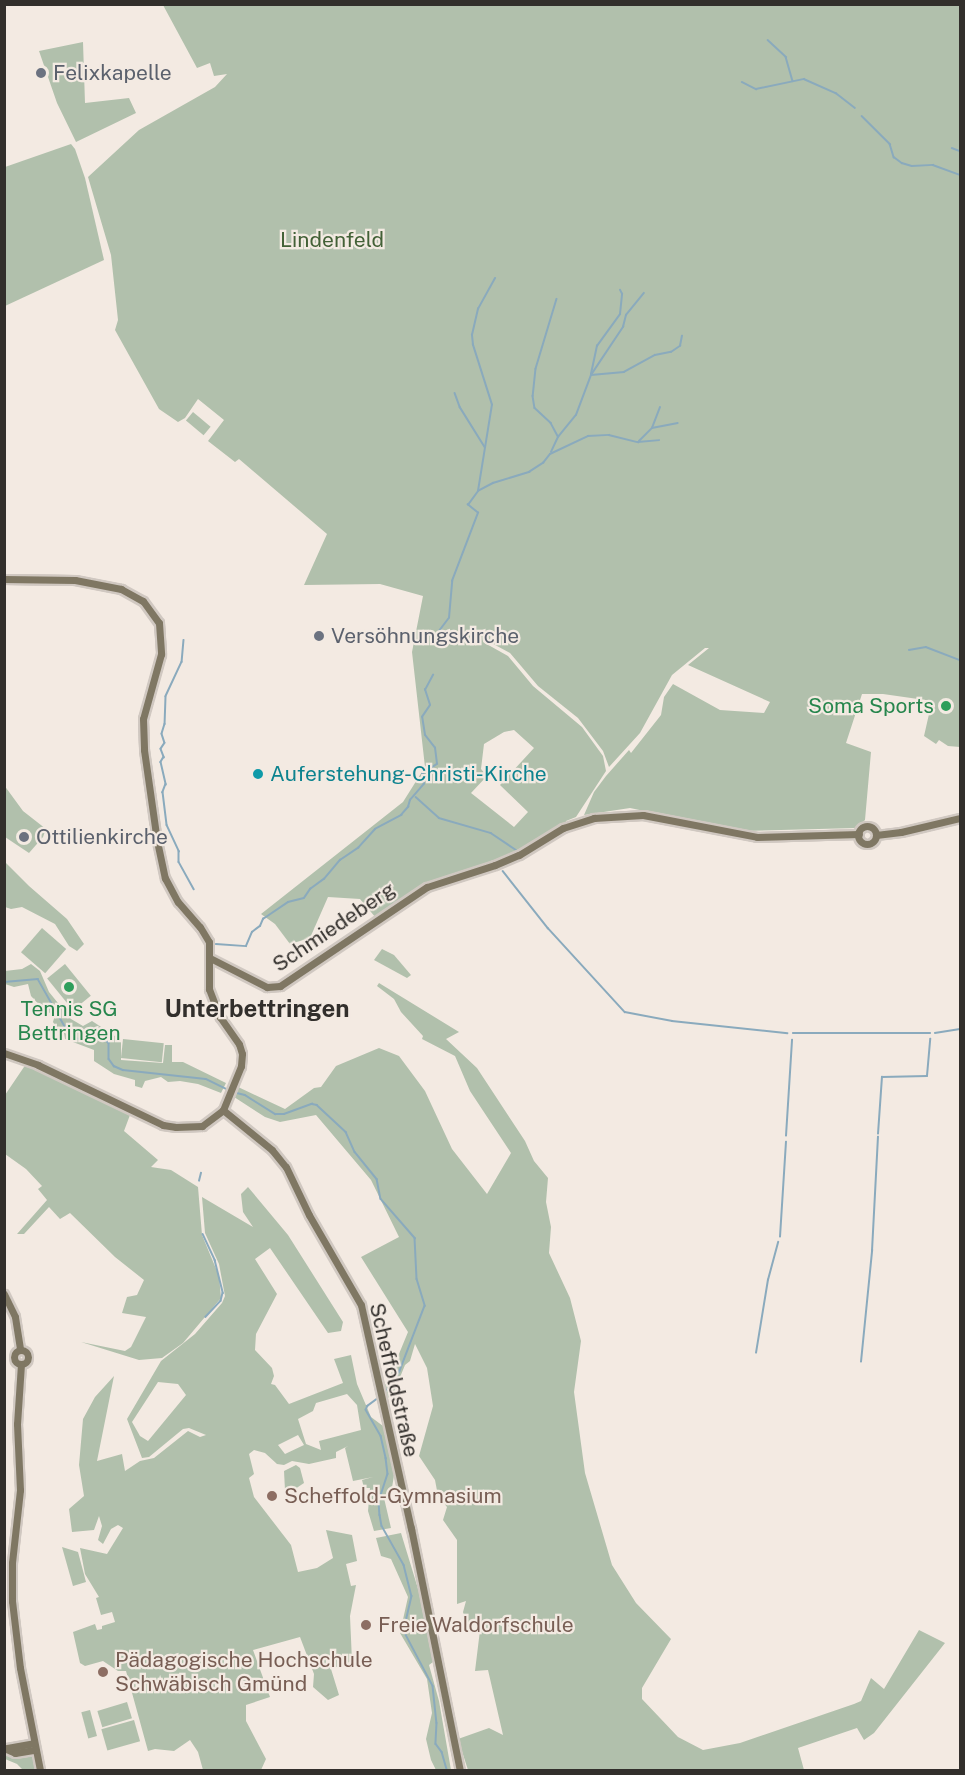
<!DOCTYPE html>
<html>
<head>
<meta charset="utf-8">
<style>
  body { margin:0 }
  #map { position:relative; width:965px; height:1775px; overflow:hidden; background:#f3eae2; font-family:"Public Sans",sans-serif }
  div>[style] { position:absolute }
  .green>* { inset:0; background:#b1c0ac; transform-origin:0 0 }
  .stream>* { height:1.5px; margin:-0.75px; padding:0 0.75px; transform-origin:0.75px; border-radius:0.75px; background:#8aaabd }
  .roads { filter:drop-shadow(2px 0 #d0c8c1) drop-shadow(-2px 0 #d0c8c1) drop-shadow(0 2px #d0c8c1) drop-shadow(0 -2px #d0c8c1) }
  .secondary>* { height:7px; margin:-3.5px; padding:0 3.5px; transform-origin:3.5px; border-radius:3.5px; background:#7f7763 }
  .secondary>.ring { margin:-3.5px; padding:0; box-sizing:content-box; background:none; border:7px solid #7f7763; border-radius:50% }
  .dots>* { width:16px; height:16px; translate:-50% -50%; box-sizing:border-box; border:3px solid #f3eae2; border-radius:50% }
  span { translate:-50% -50%; white-space:nowrap; text-align:center; line-height:1.15; -webkit-text-stroke:4.5px #f3eae2; paint-order:stroke }
  .worship-label { font-size:21px; color:#5b616d }
  .left { translate:0 -50%; text-align:left }
  .park-label { font-size:21px; color:#436137 }
  .leisure-label { font-size:21px; color:#27864d }
  .right { translate:-100% -50%; text-align:right }
  .culture-label { font-size:21px; color:#0d838f }
  .street-label { font-size:21px; color:#322f2c }
  .education-label { font-size:21px; color:#785e54 }
  .quarter-label { font-size:24px; color:#322f2c; font-weight:700 }
  .frame { position:absolute; inset:0; border:6px solid #322f2c; pointer-events:none }
</style>
</head>
<body>
<div id="map">
  <div class="green">
    <div style="clip-path:polygon(evenodd,163px 5px,960px 5px,960px 747px,948px 746px,939px 740px,936px 744px,924px 736px,932px 701px,883px 694px,862px 694px,846px 743px,871px 752px,865px 820px,856px 828px,740px 831px,630px 808px,584px 815px,594px 792px,606px 776px,629px 750px,631px 753px,661px 715px,664px 697px,673px 684px,720px 710px,764px 713px,770px 702px,688px 665px,709px 648px,705px 648px,672px 675px,640px 733px,609px 767px,603px 751px,578px 718px,538px 686px,510px 653px,484px 639px,483px 642px,508px 656px,533px 686px,582px 727px,603px 756px,606px 771px,576px 817px,566px 821px,566px 825px,517px 853px,429px 884px,376px 918px,360px 899px,328px 897px,310px 938px,290px 944px,275px 924px,261px 914px,403px 802px,425px 767px,412px 652px,423px 596px,380px 584px,304px 585px,327px 534px,239px 459px,235px 462px,208px 441px,224px 420px,198px 399px,185px 418px,178px 422px,159px 409px,115px 330px,118px 320px,111px 255px,88px 177px,139px 130px,215px 87px,227px 74px,214px 76px,210px 63px,197px 68px,163px 5px,514px 730px,534px 748px,500px 785px,528px 812px,514px 827px,471px 793px,487px 776px,481px 769px,484px 744px,504px 732px,514px 730px)"></div>
    <div style="clip-path:polygon(83px 42px,85px 103px,129px 98px,136px 113px,76px 142px,57px 103px,39px 51px)"></div>
    <div style="clip-path:polygon(71px 144px,75px 149px,85px 178px,104px 260px,5px 306px,5px 167px)"></div>
    <div style="left:193px;top:412px;width:23px;height:11px;rotate:40deg"></div>
    <div style="clip-path:polygon(4px 785px,23px 811px,46px 829px,43px 837px,29px 853px,5px 837px)"></div>
    <div style="clip-path:polygon(4px 861px,29px 886px,67px 919px,84px 944px,77px 951px,69px 946px,55px 924px,22px 907px,11px 909px,5px 907px)"></div>
    <div style="left:42px;top:928px;width:32px;height:32px;rotate:41deg"></div>
    <div style="clip-path:polygon(382px 949px,394px 955px,411px 975px,407px 978px,374px 960px)"></div>
    <div style="clip-path:polygon(31px 964px,40px 971px,49px 992px,71px 1019px,83px 1026px,92px 1021px,121px 1040px,121px 1060px,163px 1063px,165px 1045px,172px 1045px,172px 1062px,183px 1062px,226px 1083px,221px 1093px,198px 1084px,180px 1081px,168px 1082px,161px 1077px,145px 1081px,142px 1088px,135px 1086px,135px 1080px,114px 1074px,94px 1061px,94px 1050px,65px 1039px,64px 1033px,58px 1031px,53px 1022px,55px 1015px,45px 1011px,31px 996px,28px 984px,14px 987px,5px 984px,5px 971px,22px 969px)"></div>
    <div style="left:65px;top:964px;width:41px;height:23px;rotate:51deg"></div>
    <div style="clip-path:polygon(379px 983px,459px 1032px,446px 1039px,477px 1068px,525px 1141px,534px 1161px,548px 1178px,546px 1202px,551px 1227px,549px 1253px,570px 1298px,581px 1341px,574px 1392px,585px 1473px,612px 1565px,636px 1603px,671px 1639px,642px 1688px,642px 1699px,678px 1737px,703px 1750px,740px 1743px,854px 1704px,861px 1701px,871px 1678px,884px 1689px,919px 1630px,945px 1643px,874px 1733px,864px 1740px,857px 1728px,798px 1748px,804px 1770px,468px 1770px,458px 1739px,489px 1728px,503px 1735px,488px 1670px,475px 1671px,481px 1622px,466px 1625px,463px 1612px,466px 1601px,457px 1604px,457px 1540px,443px 1520px,447px 1507px,438px 1496px,435px 1480px,419px 1456px,433px 1406px,427px 1368px,415px 1344px,410px 1361px,405px 1365px,394px 1392px,384px 1402px,381px 1387px,387px 1383px,408px 1332px,361px 1257px,399px 1237px,371px 1180px,316px 1115px,280px 1122px,265px 1117px,231px 1095px,236px 1086px,285px 1109px,314px 1088px,321px 1087px,336px 1066px,379px 1048px,399px 1056px,425px 1091px,452px 1149px,487px 1194px,511px 1153px,470px 1091px,455px 1056px,422px 1039px,423px 1036px,401px 1012px,394px 999px,377px 986px)"></div>
    <div style="left:123px;top:1039px;width:41px;height:19px;rotate:6deg"></div>
    <div style="clip-path:polygon(26px 1064px,130px 1115px,124px 1131px,158px 1160px,151px 1167px,171px 1170px,198px 1187px,202px 1235px,219px 1276px,221px 1298px,183px 1343px,162px 1358px,139px 1360px,81px 1342px,125px 1351px,131px 1347px,146px 1317px,122px 1313px,127px 1297px,137px 1295px,144px 1280px,115px 1257px,70px 1213px,60px 1219px,49px 1207px,24px 1234px,17px 1234px,47px 1200px,38px 1189px,42px 1186px,26px 1169px,5px 1154px,5px 1095px)"></div>
    <div style="clip-path:polygon(evenodd,248px 1187px,288px 1235px,343px 1322px,341px 1331px,328px 1333px,270px 1248px,255px 1259px,277px 1294px,256px 1334px,255px 1350px,272px 1368px,274px 1376px,271px 1384px,275px 1385px,289px 1404px,343px 1383px,334px 1359px,351px 1355px,357px 1384px,371px 1417px,383px 1426px,394px 1475px,391px 1494px,384px 1498px,391px 1528px,374px 1531px,368px 1511px,370px 1488px,364px 1488px,362px 1480px,373px 1477px,353px 1481px,345px 1448px,348px 1446px,336px 1452px,336px 1458px,309px 1464px,292px 1461px,284px 1465px,277px 1464px,265px 1453px,254px 1450px,249px 1454px,254px 1474px,249px 1478px,254px 1497px,291px 1545px,298px 1572px,317px 1568px,333px 1558px,326px 1530px,352px 1535px,357px 1561px,346px 1564px,351px 1586px,356px 1585px,350px 1616px,352px 1661px,331px 1669px,339px 1695px,328px 1700px,313px 1687px,314px 1674px,300px 1637px,253px 1650px,270px 1697px,246px 1705px,246px 1721px,266px 1759px,261px 1770px,203px 1770px,198px 1752px,190px 1740px,174px 1751px,155px 1749px,148px 1751px,126px 1671px,118px 1671px,103px 1661px,85px 1666px,80px 1663px,73px 1632px,95px 1624px,97px 1630px,102px 1629px,102px 1626px,115px 1622px,112px 1612px,101px 1615px,96px 1598px,99px 1597px,85px 1574px,80px 1548px,107px 1554px,123px 1528px,118px 1525px,111px 1529px,103px 1544px,98px 1540px,102px 1526px,99px 1516px,94px 1530px,72px 1532px,69px 1509px,84px 1496px,79px 1465px,83px 1419px,95px 1397px,114px 1376px,97px 1461px,122px 1454px,125px 1471px,140px 1461px,154px 1458px,188px 1431px,200px 1437px,206px 1435px,189px 1428px,183px 1429px,149px 1457px,142px 1458px,127px 1419px,161px 1361px,195px 1334px,222px 1303px,225px 1296px,219px 1264px,205px 1233px,202px 1197px,253px 1227px,243px 1212px,241px 1194px,248px 1187px,158px 1382px,178px 1384px,186px 1395px,148px 1441px,140px 1436px,132px 1422px,158px 1382px,248px 1187px,347px 1394px,357px 1405px,361px 1430px,319px 1441px,321px 1450px,306px 1444px,298px 1419px,313px 1411px,316px 1403px,347px 1394px,248px 1187px,298px 1435px,304px 1445px,285px 1454px,278px 1445px,298px 1435px)"></div>
    <div style="clip-path:polygon(296px 1465px,300px 1468px,304px 1483px,295px 1489px,285px 1490px,284px 1471px)"></div>
    <div style="clip-path:polygon(401px 1533px,419px 1592px,433px 1662px,429px 1665px,439px 1701px,451px 1770px,436px 1770px,431px 1760px,426px 1739px,432px 1713px,427px 1679px,400px 1633px,408px 1597px,391px 1559px,381px 1556px,376px 1538px)"></div>
    <div style="clip-path:polygon(62px 1547px,78px 1552px,86px 1582px,73px 1586px)"></div>
    <div style="left:127px;top:1702px;width:17px;height:31px;rotate:73deg"></div>
    <div style="left:90px;top:1710px;width:27px;height:9px;rotate:75deg"></div>
    <div style="left:134px;top:1720px;width:22px;height:34px;rotate:74deg"></div>
    <div style="clip-path:polygon(4px 1753px,12px 1756px,31px 1755px,35px 1761px,37px 1770px,23px 1770px,17px 1764px,5px 1759px)"></div>
  </div>
  <div class="stream">
    <div style="left:768px;top:40px;width:25px;rotate:43deg"></div>
    <div style="left:786px;top:57px;width:25px;rotate:74deg"></div>
    <div style="left:742px;top:82px;width:16px;rotate:27deg"></div>
    <div style="left:756px;top:89px;width:49px;rotate:-11.8deg"></div>
    <div style="left:804px;top:79px;width:35px;rotate:24deg"></div>
    <div style="left:836px;top:93px;width:24px;rotate:38deg"></div>
    <div style="left:862px;top:116px;width:40px;rotate:45deg"></div>
    <div style="left:890px;top:144px;width:14px;rotate:73deg"></div>
    <div style="left:894px;top:157px;width:10px;rotate:37deg"></div>
    <div style="left:902px;top:163px;width:10px;rotate:17deg"></div>
    <div style="left:912px;top:166px;width:21px;rotate:-3deg"></div>
    <div style="left:933px;top:165px;width:29px;rotate:20deg"></div>
    <div style="left:952px;top:148px;width:9px;rotate:21deg"></div>
    <div style="left:557px;top:299px;width:73px;rotate:106.7deg"></div>
    <div style="left:536px;top:369px;width:27px;rotate:96deg"></div>
    <div style="left:533px;top:396px;width:12px;rotate:81deg"></div>
    <div style="left:535px;top:408px;width:22px;rotate:43deg"></div>
    <div style="left:551px;top:423px;width:15px;rotate:62deg"></div>
    <div style="left:591px;top:374px;width:29px;rotate:-78deg"></div>
    <div style="left:597px;top:346px;width:39px;rotate:-54deg"></div>
    <div style="left:620px;top:314px;width:20px;rotate:-84deg"></div>
    <div style="left:622px;top:294px;width:4px;rotate:-117deg"></div>
    <div style="left:591px;top:375px;width:58px;rotate:-56.3deg"></div>
    <div style="left:623px;top:327px;width:12px;rotate:-76deg"></div>
    <div style="left:626px;top:315px;width:28px;rotate:-51deg"></div>
    <div style="left:455px;top:393px;width:15px;rotate:70deg"></div>
    <div style="left:460px;top:407px;width:47px;rotate:58deg"></div>
    <div style="left:652px;top:428px;width:22px;rotate:-69deg"></div>
    <div style="left:639px;top:441px;width:18px;rotate:-45deg"></div>
    <div style="left:652px;top:428px;width:26px;rotate:-11deg"></div>
    <div style="left:551px;top:452px;width:17px;rotate:-65deg"></div>
    <div style="left:558px;top:437px;width:28px;rotate:-51deg"></div>
    <div style="left:576px;top:415px;width:43px;rotate:-69.4deg"></div>
    <div style="left:591px;top:375px;width:33px;rotate:-5deg"></div>
    <div style="left:624px;top:372px;width:35px;rotate:-29deg"></div>
    <div style="left:655px;top:355px;width:16px;rotate:-11deg"></div>
    <div style="left:671px;top:352px;width:11px;rotate:-34deg"></div>
    <div style="left:680px;top:346px;width:10px;rotate:-79deg"></div>
    <div style="left:478px;top:491px;width:17px;rotate:-28deg"></div>
    <div style="left:493px;top:483px;width:38px;rotate:-17deg"></div>
    <div style="left:529px;top:472px;width:17px;rotate:-33deg"></div>
    <div style="left:543px;top:463px;width:11px;rotate:-52deg"></div>
    <div style="left:550px;top:454px;width:42px;rotate:-25.3deg"></div>
    <div style="left:588px;top:436px;width:21px;rotate:-3deg"></div>
    <div style="left:609px;top:435px;width:30px;rotate:14deg"></div>
    <div style="left:638px;top:442px;width:21px;rotate:-5deg"></div>
    <div style="left:433px;top:639px;width:26px;rotate:-53deg"></div>
    <div style="left:449px;top:618px;width:37px;rotate:-85deg"></div>
    <div style="left:452px;top:581px;width:73px;rotate:-69.1deg"></div>
    <div style="left:478px;top:513px;width:13px;rotate:-141deg"></div>
    <div style="left:468px;top:505px;width:17px;rotate:-54deg"></div>
    <div style="left:478px;top:491px;width:87px;rotate:-80.8deg"></div>
    <div style="left:492px;top:405px;width:63px;rotate:-107.6deg"></div>
    <div style="left:473px;top:345px;width:10px;rotate:-96deg"></div>
    <div style="left:472px;top:335px;width:27px;rotate:-77deg"></div>
    <div style="left:478px;top:309px;width:35px;rotate:-61deg"></div>
    <div style="left:184px;top:640px;width:22px;rotate:95deg"></div>
    <div style="left:182px;top:662px;width:38px;rotate:115deg"></div>
    <div style="left:166px;top:697px;width:27px;rotate:92deg"></div>
    <div style="left:165px;top:724px;width:10px;rotate:107deg"></div>
    <div style="left:162px;top:734px;width:9px;rotate:72deg"></div>
    <div style="left:165px;top:743px;width:7px;rotate:124deg"></div>
    <div style="left:161px;top:749px;width:9px;rotate:69deg"></div>
    <div style="left:164px;top:757px;width:6px;rotate:121deg"></div>
    <div style="left:161px;top:762px;width:23px;rotate:77deg"></div>
    <div style="left:166px;top:784px;width:9px;rotate:111deg"></div>
    <div style="left:163px;top:792px;width:33px;rotate:83deg"></div>
    <div style="left:167px;top:825px;width:29px;rotate:65deg"></div>
    <div style="left:179px;top:851px;width:11px;rotate:90deg"></div>
    <div style="left:179px;top:862px;width:31px;rotate:61deg"></div>
    <div style="left:909px;top:650px;width:17px;rotate:-10deg"></div>
    <div style="left:926px;top:647px;width:36px;rotate:21deg"></div>
    <div style="left:416px;top:797px;width:31px;rotate:42deg"></div>
    <div style="left:439px;top:818px;width:54px;rotate:16.1deg"></div>
    <div style="left:491px;top:833px;width:30px;rotate:34deg"></div>
    <div style="left:503px;top:871px;width:73px;rotate:51.7deg"></div>
    <div style="left:548px;top:928px;width:114px;rotate:47.5deg"></div>
    <div style="left:625px;top:1012px;width:48px;rotate:10.8deg"></div>
    <div style="left:672px;top:1021px;width:116px;rotate:6deg"></div>
    <div style="left:216px;top:944px;width:30px;rotate:4deg"></div>
    <div style="left:246px;top:946px;width:15px;rotate:-67deg"></div>
    <div style="left:252px;top:932px;width:10px;rotate:-37deg"></div>
    <div style="left:260px;top:926px;width:8px;rotate:-67deg"></div>
    <div style="left:263px;top:919px;width:30px;rotate:-34deg"></div>
    <div style="left:288px;top:902px;width:16px;rotate:-14deg"></div>
    <div style="left:304px;top:898px;width:11px;rotate:-56deg"></div>
    <div style="left:310px;top:889px;width:17px;rotate:-36deg"></div>
    <div style="left:324px;top:879px;width:25px;rotate:-50deg"></div>
    <div style="left:340px;top:860px;width:22px;rotate:-34deg"></div>
    <div style="left:358px;top:848px;width:25px;rotate:-48deg"></div>
    <div style="left:375px;top:829px;width:30px;rotate:-28deg"></div>
    <div style="left:401px;top:815px;width:11px;rotate:-49deg"></div>
    <div style="left:408px;top:807px;width:7px;rotate:-74deg"></div>
    <div style="left:410px;top:800px;width:21px;rotate:-49deg"></div>
    <div style="left:424px;top:784px;width:10px;rotate:-101deg"></div>
    <div style="left:422px;top:774px;width:18px;rotate:-34deg"></div>
    <div style="left:437px;top:764px;width:16px;rotate:-97deg"></div>
    <div style="left:435px;top:748px;width:16px;rotate:-128deg"></div>
    <div style="left:425px;top:735px;width:18px;rotate:-99deg"></div>
    <div style="left:422px;top:717px;width:14px;rotate:-56deg"></div>
    <div style="left:430px;top:705px;width:16px;rotate:-108deg"></div>
    <div style="left:425px;top:690px;width:17px;rotate:-62deg"></div>
    <div style="left:4px;top:982px;width:34px;rotate:-5deg"></div>
    <div style="left:38px;top:979px;width:67px;rotate:60.4deg"></div>
    <div style="left:71px;top:1037px;width:9px;rotate:13deg"></div>
    <div style="left:80px;top:1039px;width:16px;rotate:-18deg"></div>
    <div style="left:95px;top:1034px;width:8px;rotate:23deg"></div>
    <div style="left:102px;top:1037px;width:9px;rotate:41deg"></div>
    <div style="left:109px;top:1043px;width:16px;rotate:90deg"></div>
    <div style="left:109px;top:1059px;width:9px;rotate:54deg"></div>
    <div style="left:114px;top:1066px;width:10px;rotate:24deg"></div>
    <div style="left:123px;top:1070px;width:83px;rotate:6.2deg"></div>
    <div style="left:206px;top:1079px;width:25px;rotate:26deg"></div>
    <div style="left:793px;top:1033px;width:137px"></div>
    <div style="left:935px;top:1033px;width:25px;rotate:-9deg"></div>
    <div style="left:233px;top:1092px;width:12px;rotate:14deg"></div>
    <div style="left:245px;top:1095px;width:36px;rotate:32deg"></div>
    <div style="left:275px;top:1114px;width:9px"></div>
    <div style="left:284px;top:1114px;width:30px;rotate:-20deg"></div>
    <div style="left:312px;top:1104px;width:5px;rotate:11deg"></div>
    <div style="left:317px;top:1105px;width:40px;rotate:43deg"></div>
    <div style="left:346px;top:1132px;width:22px;rotate:66deg"></div>
    <div style="left:355px;top:1152px;width:35px;rotate:51deg"></div>
    <div style="left:377px;top:1179px;width:20px;rotate:79deg"></div>
    <div style="left:381px;top:1199px;width:52px;rotate:48.9deg"></div>
    <div style="left:415px;top:1238px;width:41px;rotate:87.2deg"></div>
    <div style="left:417px;top:1279px;width:28px;rotate:73deg"></div>
    <div style="left:425px;top:1306px;width:70px;rotate:111deg"></div>
    <div style="left:400px;top:1371px;width:27px;rotate:123deg"></div>
    <div style="left:878px;top:1134px;width:57px;rotate:-86deg"></div>
    <div style="left:882px;top:1077px;width:45px;rotate:-1.3deg"></div>
    <div style="left:927px;top:1076px;width:37px;rotate:-85deg"></div>
    <div style="left:786px;top:1136px;width:96px;rotate:-86.4deg"></div>
    <div style="left:199px;top:1181px;width:8px;rotate:-76deg"></div>
    <div style="left:203px;top:1234px;width:29px;rotate:65deg"></div>
    <div style="left:215px;top:1260px;width:34px;rotate:76deg"></div>
    <div style="left:223px;top:1293px;width:8px;rotate:104deg"></div>
    <div style="left:221px;top:1301px;width:22px;rotate:133deg"></div>
    <div style="left:780px;top:1237px;width:95px;rotate:-86.4deg"></div>
    <div style="left:756px;top:1353px;width:74px;rotate:-80.7deg"></div>
    <div style="left:768px;top:1280px;width:39px;rotate:-75deg"></div>
    <div style="left:861px;top:1362px;width:112px;rotate:-84.3deg"></div>
    <div style="left:872px;top:1251px;width:114px;rotate:-87deg"></div>
    <div style="left:379px;top:1398px;width:14px;rotate:144deg"></div>
    <div style="left:368px;top:1406px;width:4px;rotate:117deg"></div>
    <div style="left:366px;top:1410px;width:30px;rotate:60deg"></div>
    <div style="left:381px;top:1436px;width:23px;rotate:77deg"></div>
    <div style="left:386px;top:1458px;width:16px;rotate:83deg"></div>
    <div style="left:388px;top:1474px;width:29px;rotate:108deg"></div>
    <div style="left:379px;top:1502px;width:13px;rotate:86deg"></div>
    <div style="left:380px;top:1515px;width:11px;rotate:80deg"></div>
    <div style="left:382px;top:1526px;width:45px;rotate:60.6deg"></div>
    <div style="left:404px;top:1565px;width:32px;rotate:76deg"></div>
    <div style="left:412px;top:1596px;width:36px;rotate:103deg"></div>
    <div style="left:404px;top:1631px;width:62px;rotate:62.2deg"></div>
    <div style="left:433px;top:1686px;width:37px;rotate:84deg"></div>
    <div style="left:437px;top:1723px;width:21px;rotate:93deg"></div>
    <div style="left:436px;top:1744px;width:10px;rotate:53deg"></div>
    <div style="left:442px;top:1752px;width:19px;rotate:74deg"></div>
  </div>
  <div class="roads">
    <div class="secondary">
      <div style="left:4px;top:579px;width:71px;rotate:0.8deg"></div>
      <div style="left:75px;top:580px;width:47px;rotate:11.1deg"></div>
      <div style="left:121px;top:589px;width:25px;rotate:29deg"></div>
      <div style="left:143px;top:601px;width:27px;rotate:54deg"></div>
      <div style="left:159px;top:623px;width:31px;rotate:86deg"></div>
      <div style="left:161px;top:654px;width:67px;rotate:105.5deg"></div>
      <div style="left:143px;top:719px;width:31px;rotate:88deg"></div>
      <div style="left:144px;top:750px;width:92px;rotate:81.9deg"></div>
      <div style="left:157px;top:841px;width:38px;rotate:78deg"></div>
      <div style="left:165px;top:878px;width:27px;rotate:62deg"></div>
      <div style="left:178px;top:902px;width:33px;rotate:49deg"></div>
      <div style="left:200px;top:927px;width:17px;rotate:59deg"></div>
      <div style="left:209px;top:942px;width:47px;rotate:90deg"></div>
      <div style="left:209px;top:989px;width:30px;rotate:69deg"></div>
      <div style="left:220px;top:1017px;width:33px;rotate:55deg"></div>
      <div style="left:239px;top:1044px;width:10px;rotate:73deg"></div>
      <div style="left:242px;top:1054px;width:12px;rotate:95deg"></div>
      <div style="left:241px;top:1066px;width:48px;rotate:112.2deg"></div>
      <div class="ring" style="left:858px;top:826px;width:11px;height:11px"></div>
      <div style="left:876px;top:835px;width:25px;rotate:-7deg"></div>
      <div style="left:901px;top:832px;width:61px;rotate:-13.3deg"></div>
      <div style="left:210px;top:958px;width:64px;rotate:27deg"></div>
      <div style="left:267px;top:987px;width:13px;rotate:-4deg"></div>
      <div style="left:280px;top:986px;width:177px;rotate:-34deg"></div>
      <div style="left:427px;top:887px;width:71px;rotate:-17.9deg"></div>
      <div style="left:495px;top:865px;width:26px;rotate:-23deg"></div>
      <div style="left:519px;top:855px;width:52px;rotate:-31.5deg"></div>
      <div style="left:563px;top:828px;width:33px;rotate:-18deg"></div>
      <div style="left:594px;top:818px;width:49px;rotate:-3.5deg"></div>
      <div style="left:643px;top:815px;width:116px;rotate:10.9deg"></div>
      <div style="left:757px;top:837px;width:102px;rotate:-1.7deg"></div>
      <div style="left:4px;top:1053px;width:36px;rotate:19deg"></div>
      <div style="left:38px;top:1065px;width:139px;rotate:25.6deg"></div>
      <div style="left:163px;top:1125px;width:13px;rotate:9deg"></div>
      <div style="left:176px;top:1127px;width:26px;rotate:-2deg"></div>
      <div style="left:202px;top:1126px;width:26px;rotate:-37deg"></div>
      <div style="left:223px;top:1110px;width:63px;rotate:39.2deg"></div>
      <div style="left:272px;top:1150px;width:22px;rotate:51deg"></div>
      <div style="left:286px;top:1167px;width:53px;rotate:64.4deg"></div>
      <div style="left:309px;top:1215px;width:104px;rotate:60deg"></div>
      <div style="left:361px;top:1305px;width:229px;rotate:77.4deg"></div>
      <div style="left:411px;top:1528px;width:247px;rotate:78.6deg"></div>
      <div style="left:4px;top:1294px;width:25px;rotate:64deg"></div>
      <div style="left:15px;top:1317px;width:33px;rotate:81deg"></div>
      <div class="ring" style="left:14px;top:1350px;width:7px;height:7px"></div>
      <div style="left:21px;top:1364px;width:60px;rotate:93.8deg"></div>
      <div style="left:17px;top:1424px;width:66px;rotate:87.4deg"></div>
      <div style="left:20px;top:1490px;width:73px;rotate:96.3deg"></div>
      <div style="left:12px;top:1563px;width:38px;rotate:90deg"></div>
      <div style="left:12px;top:1601px;width:67px;rotate:83.2deg"></div>
      <div style="left:20px;top:1668px;width:104px;rotate:78.9deg"></div>
      <div style="left:4px;top:1748px;width:12px;rotate:24deg"></div>
      <div style="left:15px;top:1753px;width:20px;rotate:-9deg"></div>
      <div style="left:7px;top:1748px;width:27px;rotate:-10deg"></div>
    </div>
  </div>
  <div class="dots">
    <div style="left:41px;top:73px;background:#6b7280"></div>
    <div style="left:319px;top:636px;background:#6b7280"></div>
    <div style="left:946px;top:706px;background:#2e9e5b"></div>
    <div style="left:258px;top:774px;background:#0f9aa8"></div>
    <div style="left:24px;top:837px;background:#6b7280"></div>
    <div style="left:69px;top:987px;background:#2e9e5b"></div>
    <div style="left:272px;top:1496px;background:#8d6e63"></div>
    <div style="left:366px;top:1625px;background:#8d6e63"></div>
    <div style="left:103px;top:1672px;background:#8d6e63"></div>
  </div>
  <div class="worship-label">
    <span class="left" style="left:53px;top:73px">Felixkapelle</span>
    <span class="left" style="left:331px;top:636px">Versöhnungskirche</span>
    <span class="left" style="left:36px;top:837px">Ottilienkirche</span>
  </div>
  <div class="park-label">
    <span style="left:332px;top:240px">Lindenfeld</span>
  </div>
  <div class="leisure-label">
    <span class="right" style="left:934px;top:706px">Soma Sports</span>
    <span style="left:69px;top:1021px">Tennis SG<br>Bettringen</span>
  </div>
  <div class="culture-label">
    <span class="left" style="left:270px;top:774px">Auferstehung-Christi-Kirche</span>
  </div>
  <div class="street-label">
    <span style="left:334px;top:927px;rotate:-34deg">Schmiedeberg</span>
    <span style="left:394px;top:1380px;rotate:77deg">Scheffoldstraße</span>
  </div>
  <div class="education-label">
    <span class="left" style="left:284px;top:1496px">Scheffold-Gymnasium</span>
    <span class="left" style="left:378px;top:1625px">Freie Waldorfschule</span>
    <span class="left" style="left:115px;top:1672px">Pädagogische Hochschule<br>Schwäbisch Gmünd</span>
  </div>
  <div class="quarter-label">
    <span style="left:257px;top:1009px">Unterbettringen</span>
  </div>
  <div class="frame"></div>
</div>
</body>
</html>
